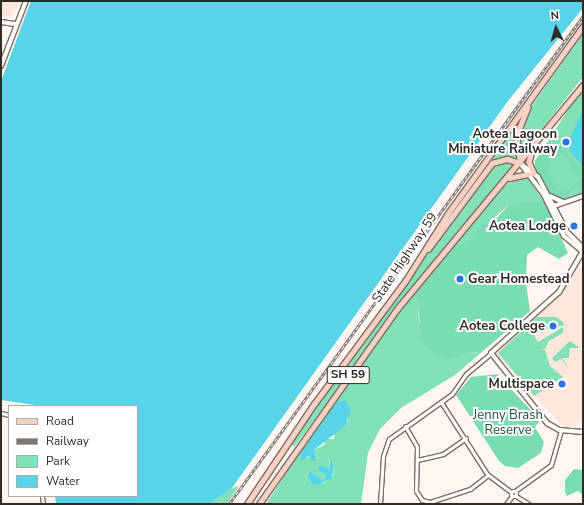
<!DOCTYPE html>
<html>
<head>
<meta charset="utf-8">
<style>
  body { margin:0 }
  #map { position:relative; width:584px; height:505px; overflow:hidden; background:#fff6f1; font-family:"Nunito Sans",sans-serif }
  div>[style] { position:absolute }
  .built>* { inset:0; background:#fee7da }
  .green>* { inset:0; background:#82e1b7 }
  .forest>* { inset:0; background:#7addb2 }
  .water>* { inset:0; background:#58d4e9 }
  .roads { filter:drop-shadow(1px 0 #7f6d63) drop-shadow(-1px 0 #7f6d63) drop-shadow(0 1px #7f6d63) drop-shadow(0 -1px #7f6d63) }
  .street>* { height:3px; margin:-1.5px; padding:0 1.5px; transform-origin:1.5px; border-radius:1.5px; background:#fff }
  .street>.ring { margin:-1.5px; padding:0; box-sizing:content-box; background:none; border:3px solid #fff; border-radius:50% }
  .secondary>* { height:4px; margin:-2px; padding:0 2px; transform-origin:2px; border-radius:2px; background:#fff }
  .primary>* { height:4.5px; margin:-2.25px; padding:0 2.25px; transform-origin:2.25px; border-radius:2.25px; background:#f8d1c5 }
  .rail>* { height:2.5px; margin-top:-1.25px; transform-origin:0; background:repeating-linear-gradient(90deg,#fff 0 3px,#7d7570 0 6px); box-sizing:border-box; border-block:1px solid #7d7570 }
  .dots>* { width:11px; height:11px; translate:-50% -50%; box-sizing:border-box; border:2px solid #fff; border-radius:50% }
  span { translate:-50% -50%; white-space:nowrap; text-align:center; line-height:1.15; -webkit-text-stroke:4px #fff; paint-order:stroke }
  .shield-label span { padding:1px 3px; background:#fff; border:1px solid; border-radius:3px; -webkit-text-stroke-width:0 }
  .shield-label { font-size:12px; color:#312a25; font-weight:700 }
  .poi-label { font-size:13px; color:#312a25; font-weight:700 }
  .right { translate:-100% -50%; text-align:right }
  .left { translate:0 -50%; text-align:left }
  .street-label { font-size:13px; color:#312a25 }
  .park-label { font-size:13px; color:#224d3b }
  .frame { position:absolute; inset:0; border:2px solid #312a25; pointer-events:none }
  .legend { position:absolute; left:8px; top:405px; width:130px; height:92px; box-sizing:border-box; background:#fff; border:1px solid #adaaa8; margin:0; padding:5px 7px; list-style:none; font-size:12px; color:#312a25 }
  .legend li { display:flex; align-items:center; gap:8px; height:20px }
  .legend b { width:20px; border:1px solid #adaaa8 }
  .north { position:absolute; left:536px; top:8px; width:40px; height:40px; -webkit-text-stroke:3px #fff; paint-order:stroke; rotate:355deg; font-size:11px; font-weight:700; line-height:16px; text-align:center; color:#312a25 }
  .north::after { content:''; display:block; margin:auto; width:14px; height:18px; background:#312a25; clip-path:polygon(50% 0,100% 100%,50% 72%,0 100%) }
</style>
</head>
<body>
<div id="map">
  <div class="built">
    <div style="clip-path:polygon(1px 1px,21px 1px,10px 17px,1px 15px)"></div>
    <div style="clip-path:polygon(583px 264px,583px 420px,575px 427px,564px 427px,494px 352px,560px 293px)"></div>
  </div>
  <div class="green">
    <div style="clip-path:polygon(583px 34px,583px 77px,520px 157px,519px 136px,526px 114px)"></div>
    <div style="clip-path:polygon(583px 87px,583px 194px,562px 201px,551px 195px,536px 171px,535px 161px)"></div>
    <div style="clip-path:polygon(517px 119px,516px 158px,504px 157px,486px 163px)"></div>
    <div style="clip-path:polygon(509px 162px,515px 165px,446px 245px,294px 447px,290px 443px,468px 198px,490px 168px)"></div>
    <div style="clip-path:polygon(525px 175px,546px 204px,510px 204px,465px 243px,454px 244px,513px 177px)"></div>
    <div style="clip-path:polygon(evenodd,413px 295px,418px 303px,419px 323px,450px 360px,468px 353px,482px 352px,455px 375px,401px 408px,380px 429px,368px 453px,361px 504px,266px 504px,329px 407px,413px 295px,342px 400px,347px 405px,348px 421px,335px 431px,334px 439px,326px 439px,324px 445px,314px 450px,317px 459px,311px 459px,311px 455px,306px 459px,304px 449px,342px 400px,413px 295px,329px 459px,334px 465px,333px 476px,324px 483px,312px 484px,307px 477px,308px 472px,324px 481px,326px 475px,318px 468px,322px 466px,329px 469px,329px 459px)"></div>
    <div style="clip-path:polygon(537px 317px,556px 317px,563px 322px,564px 325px,533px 334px,538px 342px,563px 327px,563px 333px,549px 341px,545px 349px,540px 349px,545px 350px,550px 366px,563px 377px,534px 396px,498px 353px)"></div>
    <div style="clip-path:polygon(570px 341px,580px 348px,570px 348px,569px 358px,562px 358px,570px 370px,561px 359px,555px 362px,552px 358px)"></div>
    <div style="clip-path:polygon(239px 486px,227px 504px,209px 504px,232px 488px)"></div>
  </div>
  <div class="forest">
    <div style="clip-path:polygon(547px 143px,560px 144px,583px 173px,577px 176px,564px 155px,551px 157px,548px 172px,558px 191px,567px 190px,583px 178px,583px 185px,571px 191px,566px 200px,551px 195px,536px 171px,535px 161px)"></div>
    <div style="clip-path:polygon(541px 202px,546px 204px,568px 253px,559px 259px,538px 247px,527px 255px,526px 283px,530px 311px,482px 352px,468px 353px,450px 360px,432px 353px,421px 339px,418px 303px,413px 295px,454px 244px,465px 243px,484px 222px,491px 224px,510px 204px)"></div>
    <div style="clip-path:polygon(497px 374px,540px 420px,535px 427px,544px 442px,541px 453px,518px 468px,505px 466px,499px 461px,456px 395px,471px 377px)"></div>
    <div style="clip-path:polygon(574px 469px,583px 470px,583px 495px,578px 491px,567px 496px,565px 492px,565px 480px)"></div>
  </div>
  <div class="water">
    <div style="clip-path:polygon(31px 1px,583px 1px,583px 8px,508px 101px,232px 488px,209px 504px,56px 504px,55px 496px,137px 496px,137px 406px,42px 406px,1px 400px,1px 81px)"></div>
    <div style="clip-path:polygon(583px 110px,583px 166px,570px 152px,568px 142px)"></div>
    <div style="clip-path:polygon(345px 400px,351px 410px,345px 426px,314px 450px,317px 460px,311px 461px,311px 455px,301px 461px,301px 453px,328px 414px,338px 401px)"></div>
    <div style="clip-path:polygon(330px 459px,334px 465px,332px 478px,318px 485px,312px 484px,307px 477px,309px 471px,324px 481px,326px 475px,317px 469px,321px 465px,329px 469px)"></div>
  </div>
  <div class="roads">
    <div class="street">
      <div style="left:441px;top:402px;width:85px;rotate:57.4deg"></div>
      <div style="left:487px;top:474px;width:30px;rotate:37deg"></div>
      <div style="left:1px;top:413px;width:8px;rotate:14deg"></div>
      <div style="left:405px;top:426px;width:24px;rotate:60deg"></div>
      <div style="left:417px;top:447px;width:44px;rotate:91.3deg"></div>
      <div style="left:416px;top:491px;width:11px;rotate:56deg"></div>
      <div style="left:422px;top:500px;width:8px;rotate:14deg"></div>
      <div style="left:430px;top:502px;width:42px;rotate:-18deg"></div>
      <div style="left:470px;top:489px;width:23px;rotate:-38deg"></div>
      <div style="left:417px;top:460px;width:27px;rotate:-13deg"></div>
      <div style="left:443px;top:454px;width:28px;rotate:-35deg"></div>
      <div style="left:515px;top:491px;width:44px;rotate:-35.8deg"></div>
      <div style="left:551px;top:465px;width:35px;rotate:-74deg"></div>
      <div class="ring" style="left:511.5px;top:491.5px;width:2px;height:2px"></div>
      <div style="left:42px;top:496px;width:8px;rotate:83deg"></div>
      <div style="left:516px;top:496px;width:15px;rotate:32deg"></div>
      <div style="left:380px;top:504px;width:48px;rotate:-86.4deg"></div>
      <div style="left:383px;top:456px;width:18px;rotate:-71deg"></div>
      <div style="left:389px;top:439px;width:77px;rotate:-35.5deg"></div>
      <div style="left:452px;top:394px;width:24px;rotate:-55deg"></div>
      <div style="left:466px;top:374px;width:33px;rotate:-40deg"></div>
      <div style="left:506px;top:504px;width:10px;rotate:-53deg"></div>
    </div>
    <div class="secondary">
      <div style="left:1px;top:22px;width:14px;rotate:8deg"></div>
      <div style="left:1px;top:66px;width:70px;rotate:-69deg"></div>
      <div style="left:520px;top:163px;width:38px;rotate:53deg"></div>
      <div style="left:543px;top:193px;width:48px;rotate:64deg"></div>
      <div style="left:564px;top:236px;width:25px;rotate:40deg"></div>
      <div style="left:520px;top:163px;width:23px;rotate:38deg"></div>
      <div style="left:538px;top:177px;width:62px;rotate:62.2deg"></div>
      <div style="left:567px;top:232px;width:23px;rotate:45deg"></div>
      <div style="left:550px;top:196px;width:14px;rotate:25deg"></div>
      <div style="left:551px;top:207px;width:34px;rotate:-19deg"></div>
      <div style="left:583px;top:251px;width:48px;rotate:120.3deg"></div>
      <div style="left:559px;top:292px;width:91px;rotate:138.1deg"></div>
      <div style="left:491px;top:353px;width:90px;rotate:51.3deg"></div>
      <div style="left:547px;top:423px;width:14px;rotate:30deg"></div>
      <div style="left:559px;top:430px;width:24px;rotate:5deg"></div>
    </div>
    <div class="primary">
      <div style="left:532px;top:152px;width:10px;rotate:107deg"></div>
      <div style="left:529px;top:162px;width:12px;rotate:66deg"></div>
      <div style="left:520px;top:163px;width:27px;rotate:-98deg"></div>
      <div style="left:516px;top:136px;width:31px;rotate:-68deg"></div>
      <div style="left:509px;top:178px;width:19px;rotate:-12deg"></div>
      <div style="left:428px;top:249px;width:107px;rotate:-53.3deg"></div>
      <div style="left:492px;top:163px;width:16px;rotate:-15deg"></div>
      <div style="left:507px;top:159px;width:14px;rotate:17deg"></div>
      <div style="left:247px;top:504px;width:120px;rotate:-56.2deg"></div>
      <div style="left:314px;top:404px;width:154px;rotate:-53.4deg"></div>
      <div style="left:406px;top:280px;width:80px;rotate:-57.7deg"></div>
      <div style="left:449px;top:212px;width:229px;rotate:-54.2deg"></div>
      <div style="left:259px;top:504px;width:239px;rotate:-54.7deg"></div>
      <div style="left:397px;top:309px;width:291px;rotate:-50.3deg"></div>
    </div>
  </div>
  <div class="rail">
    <div style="left:229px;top:504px;width:603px;rotate:-54.04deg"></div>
  </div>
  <div class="dots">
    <div style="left:566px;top:142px;background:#2874e0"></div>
    <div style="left:574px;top:226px;background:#2874e0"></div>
    <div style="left:460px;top:279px;background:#2874e0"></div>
    <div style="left:553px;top:326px;background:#2874e0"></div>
    <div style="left:562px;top:384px;background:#2874e0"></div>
  </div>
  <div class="shield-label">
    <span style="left:348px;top:375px">SH 59</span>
  </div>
  <div class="poi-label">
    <span class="right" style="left:557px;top:142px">Aotea Lagoon<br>Miniature Railway</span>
    <span class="right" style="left:566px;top:226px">Aotea Lodge</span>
    <span class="left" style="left:468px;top:279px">Gear Homestead</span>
    <span class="right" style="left:545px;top:326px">Aotea College</span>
    <span class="right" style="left:554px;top:384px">Multispace</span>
  </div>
  <div class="street-label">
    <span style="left:405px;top:258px;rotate:-56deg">State Highway 59</span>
  </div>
  <div class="park-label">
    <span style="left:508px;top:423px">Jenny Brash<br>Reserve</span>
  </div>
  <div class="frame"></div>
  <ul class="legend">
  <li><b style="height:5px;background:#f8d1c5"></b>Road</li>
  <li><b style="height:5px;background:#7d7570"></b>Railway</li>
  <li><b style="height:11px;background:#82e1b7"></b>Park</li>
  <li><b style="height:11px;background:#58d4e9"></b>Water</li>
  </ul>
  <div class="north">N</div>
</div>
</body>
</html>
